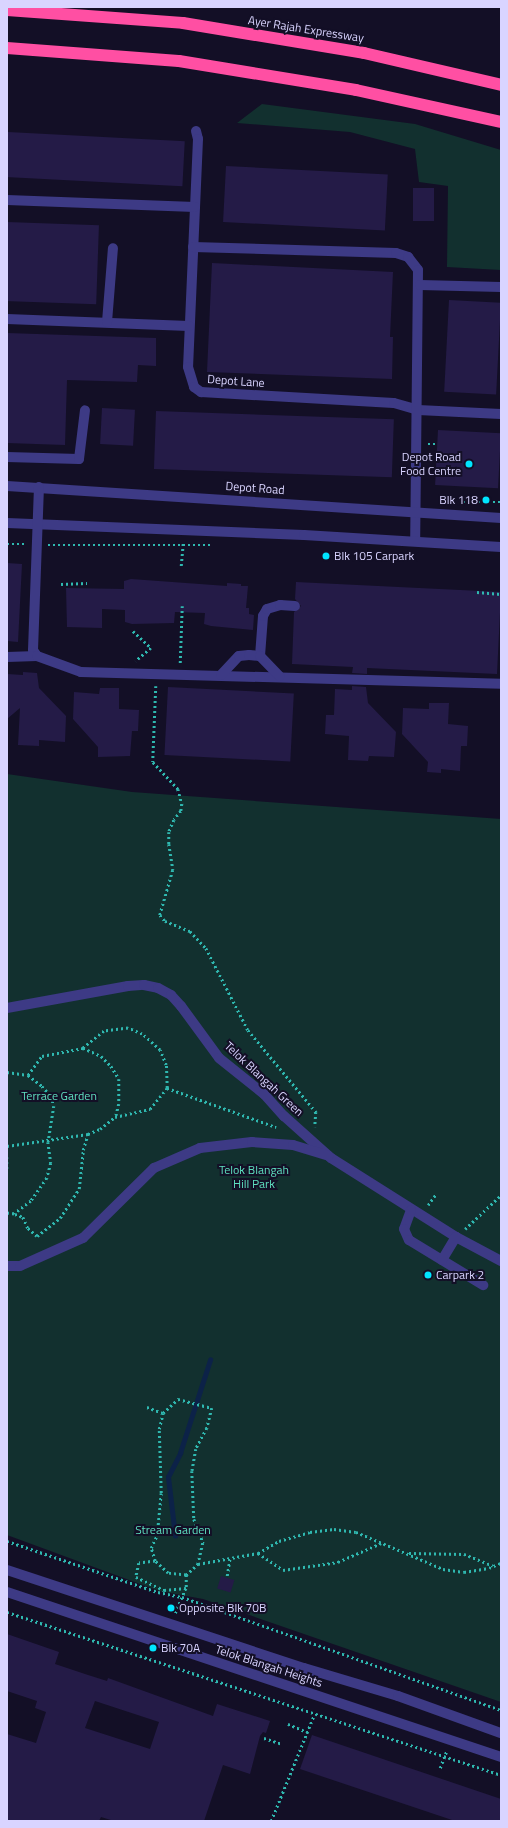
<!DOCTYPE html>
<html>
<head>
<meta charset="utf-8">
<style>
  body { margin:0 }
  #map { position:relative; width:508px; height:1828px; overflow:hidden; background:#130f26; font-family:"Titillium Web",sans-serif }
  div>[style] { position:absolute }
  .green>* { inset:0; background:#12302f }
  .stream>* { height:4.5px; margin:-2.25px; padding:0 2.25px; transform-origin:2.25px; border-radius:2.25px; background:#0c2248 }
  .building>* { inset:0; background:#241b47; transform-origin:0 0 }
  .path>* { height:2.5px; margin-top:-1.25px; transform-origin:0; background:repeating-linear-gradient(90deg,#2fb8b0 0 2px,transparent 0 5px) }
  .minor>* { height:10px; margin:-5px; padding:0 5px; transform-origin:5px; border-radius:5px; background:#3d3a85 }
  .highway>* { height:12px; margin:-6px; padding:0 6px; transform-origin:6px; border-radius:6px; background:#ff4fa3 }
  .dots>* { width:11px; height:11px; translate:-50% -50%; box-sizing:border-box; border:2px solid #130f26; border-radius:50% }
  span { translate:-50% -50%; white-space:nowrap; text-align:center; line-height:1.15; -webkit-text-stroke:4px #130f26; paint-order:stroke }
  .street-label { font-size:12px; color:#d9d4ff }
  .poi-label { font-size:12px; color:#d9d4ff }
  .right { translate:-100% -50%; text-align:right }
  .left { translate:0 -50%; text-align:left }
  .park-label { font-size:12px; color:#5fe0c0 }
  .frame { position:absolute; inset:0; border:8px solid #d9d4ff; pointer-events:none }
</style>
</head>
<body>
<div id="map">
  <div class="green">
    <div style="clip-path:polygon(262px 104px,415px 124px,501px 150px,501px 270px,447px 267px,448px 186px,419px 182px,415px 149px,350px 132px,237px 123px)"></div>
    <div style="clip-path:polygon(7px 774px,132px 792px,501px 819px,501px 1702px,203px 1599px,159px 1591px,7px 1535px)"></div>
  </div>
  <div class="stream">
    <div style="left:175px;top:1536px;width:59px;rotate:-96.8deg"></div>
    <div style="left:168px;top:1477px;width:27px;rotate:-63deg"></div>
    <div style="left:180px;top:1453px;width:98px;rotate:-72.1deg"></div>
  </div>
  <div class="building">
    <div style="left:8px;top:132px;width:177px;height:45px;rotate:3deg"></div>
    <div style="left:226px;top:166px;width:162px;height:56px;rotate:3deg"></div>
    <div style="left:413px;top:188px;width:21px;height:33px"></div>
    <div style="left:7px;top:222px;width:92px;height:79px;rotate:2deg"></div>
    <div style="clip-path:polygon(212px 263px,393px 272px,390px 337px,393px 337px,392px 379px,207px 372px)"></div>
    <div style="left:449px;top:300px;width:52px;height:92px;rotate:3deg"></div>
    <div style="clip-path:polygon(7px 333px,156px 338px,156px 366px,138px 365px,137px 382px,67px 380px,65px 445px,7px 443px)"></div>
    <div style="left:102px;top:408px;width:33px;height:36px;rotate:3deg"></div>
    <div style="left:156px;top:411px;width:238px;height:58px;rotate:2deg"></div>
    <div style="left:438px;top:430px;width:63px;height:55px;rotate:3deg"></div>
    <div style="clip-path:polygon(7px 563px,22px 564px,18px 642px,7px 641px)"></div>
    <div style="clip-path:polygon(131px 579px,227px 586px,227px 583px,241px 584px,241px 586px,248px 586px,246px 608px,249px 608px,249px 614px,254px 615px,253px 630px,211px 626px,204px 624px,205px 613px,175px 612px,174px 623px,132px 624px,125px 622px,125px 610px,102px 609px,102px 628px,67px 627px,66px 588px,124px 589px,124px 581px)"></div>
    <div style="clip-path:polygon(296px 582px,501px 592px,497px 674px,367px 668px,367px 674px,352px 673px,353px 667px,292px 664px,294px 612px,301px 606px,295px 599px)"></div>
    <div style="clip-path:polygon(23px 672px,37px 673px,39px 688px,66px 716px,65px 742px,39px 740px,39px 746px,18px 745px,20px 708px,7px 719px,7px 674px,23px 675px)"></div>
    <div style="clip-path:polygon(352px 686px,366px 687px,368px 703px,396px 732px,394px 757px,369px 756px,368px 761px,348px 760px,349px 736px,325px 734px,326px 715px,334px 715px,335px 689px,352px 690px)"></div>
    <div style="left:168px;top:687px;width:126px;height:68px;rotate:3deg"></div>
    <div style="clip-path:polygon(100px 688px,119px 688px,119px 709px,139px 710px,138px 731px,132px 731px,130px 756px,98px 757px,98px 747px,73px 719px,74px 692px,99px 694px)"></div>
    <div style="clip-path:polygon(429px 703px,449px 703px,448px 724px,468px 726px,467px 746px,461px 746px,460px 771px,441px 769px,441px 773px,427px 772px,428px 762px,402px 734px,403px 708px,429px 709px)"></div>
    <div style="left:221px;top:1576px;width:14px;height:13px;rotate:17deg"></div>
    <div style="clip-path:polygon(evenodd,7px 1634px,59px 1652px,55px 1664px,88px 1675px,107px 1681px,108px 1678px,213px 1716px,217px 1704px,270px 1721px,266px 1733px,263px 1732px,260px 1736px,250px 1774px,223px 1765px,204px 1821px,114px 1821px,101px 1817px,99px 1821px,7px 1821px,7px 1734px,36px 1743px,46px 1712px,35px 1708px,37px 1701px,7px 1691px,7px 1634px,95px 1701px,159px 1722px,150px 1749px,85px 1728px,95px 1701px)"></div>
    <div style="clip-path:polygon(312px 1735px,501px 1799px,501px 1821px,455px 1821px,300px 1769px)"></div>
  </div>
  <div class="path">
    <div style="left:428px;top:444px;width:9px"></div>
    <div style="left:463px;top:502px;width:38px"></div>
    <div style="left:7px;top:544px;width:18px"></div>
    <div style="left:48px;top:545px;width:163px"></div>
    <div style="left:181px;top:566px;width:23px;rotate:-85deg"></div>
    <div style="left:61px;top:584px;width:26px;rotate:-2deg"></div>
    <div style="left:477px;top:592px;width:24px;rotate:5deg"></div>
    <div style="left:133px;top:631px;width:25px;rotate:43deg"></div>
    <div style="left:151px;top:648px;width:20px;rotate:139deg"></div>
    <div style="left:180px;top:663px;width:57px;rotate:-88deg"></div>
    <div style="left:156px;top:686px;width:76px;rotate:92.3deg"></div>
    <div style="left:153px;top:762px;width:37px;rotate:47deg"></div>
    <div style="left:178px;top:789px;width:16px;rotate:75deg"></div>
    <div style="left:182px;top:804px;width:7px;rotate:98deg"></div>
    <div style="left:181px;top:811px;width:11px;rotate:128deg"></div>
    <div style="left:174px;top:820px;width:13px;rotate:113deg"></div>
    <div style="left:169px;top:832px;width:12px;rotate:90deg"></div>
    <div style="left:169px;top:844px;width:26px;rotate:81deg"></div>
    <div style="left:173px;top:870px;width:47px;rotate:106.1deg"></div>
    <div style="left:160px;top:915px;width:8px;rotate:50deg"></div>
    <div style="left:165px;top:921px;width:27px;rotate:22deg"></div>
    <div style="left:190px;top:931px;width:23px;rotate:47deg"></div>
    <div style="left:206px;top:948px;width:92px;rotate:62.9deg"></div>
    <div style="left:248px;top:1030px;width:107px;rotate:50.3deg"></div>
    <div style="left:316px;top:1112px;width:15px;rotate:94deg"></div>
    <div style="left:7px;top:1072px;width:21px;rotate:8deg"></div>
    <div style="left:28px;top:1075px;width:18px;rotate:38deg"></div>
    <div style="left:42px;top:1086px;width:13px;rotate:48deg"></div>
    <div style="left:51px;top:1096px;width:10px;rotate:73deg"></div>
    <div style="left:54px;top:1106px;width:36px;rotate:99deg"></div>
    <div style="left:48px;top:1142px;width:21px;rotate:82deg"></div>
    <div style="left:51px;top:1163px;width:16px;rotate:105deg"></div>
    <div style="left:47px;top:1178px;width:28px;rotate:125deg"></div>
    <div style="left:31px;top:1201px;width:21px;rotate:143deg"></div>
    <div style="left:14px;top:1214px;width:7px;rotate:-172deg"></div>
    <div style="left:28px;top:1075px;width:24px;rotate:-54deg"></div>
    <div style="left:42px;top:1056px;width:42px;rotate:-11deg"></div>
    <div style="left:83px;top:1048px;width:20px;rotate:24deg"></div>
    <div style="left:101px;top:1056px;width:14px;rotate:45deg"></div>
    <div style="left:111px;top:1066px;width:15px;rotate:58deg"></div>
    <div style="left:119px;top:1079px;width:25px;rotate:90deg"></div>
    <div style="left:119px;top:1104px;width:12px;rotate:104deg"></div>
    <div style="left:167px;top:1088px;width:116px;rotate:19.7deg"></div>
    <div style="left:7px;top:1146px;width:82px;rotate:-8.4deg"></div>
    <div style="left:88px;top:1134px;width:13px;rotate:-23deg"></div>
    <div style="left:100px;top:1129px;width:19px;rotate:-39deg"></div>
    <div style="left:115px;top:1117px;width:36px;rotate:-13deg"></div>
    <div style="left:150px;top:1109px;width:27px;rotate:-51deg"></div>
    <div style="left:167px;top:1088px;width:23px;rotate:-92deg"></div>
    <div style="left:166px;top:1065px;width:16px;rotate:-112deg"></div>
    <div style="left:160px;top:1050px;width:24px;rotate:-138deg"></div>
    <div style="left:142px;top:1034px;width:15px;rotate:-157deg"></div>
    <div style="left:128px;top:1028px;width:24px;rotate:173deg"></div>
    <div style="left:104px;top:1031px;width:27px;rotate:141deg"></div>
    <div style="left:7px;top:1157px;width:14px;rotate:90deg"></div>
    <div style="left:428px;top:1205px;width:14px;rotate:-54deg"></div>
    <div style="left:15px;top:1214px;width:9px;rotate:21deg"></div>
    <div style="left:23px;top:1217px;width:12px;rotate:66deg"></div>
    <div style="left:28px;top:1228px;width:12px;rotate:42deg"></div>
    <div style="left:37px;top:1236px;width:29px;rotate:-38deg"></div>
    <div style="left:60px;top:1218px;width:35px;rotate:-57deg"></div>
    <div style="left:79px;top:1189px;width:39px;rotate:-84deg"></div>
    <div style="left:83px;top:1150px;width:17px;rotate:-73deg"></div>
    <div style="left:465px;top:1229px;width:50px;rotate:-43.4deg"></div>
    <div style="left:147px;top:1407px;width:17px;rotate:21deg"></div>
    <div style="left:7px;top:1541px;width:159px;rotate:18.7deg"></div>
    <div style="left:158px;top:1592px;width:25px;rotate:12deg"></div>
    <div style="left:182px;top:1597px;width:338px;rotate:19.5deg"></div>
    <div style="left:258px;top:1553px;width:30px;rotate:34deg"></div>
    <div style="left:283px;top:1570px;width:56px;rotate:-8.3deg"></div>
    <div style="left:338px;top:1562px;width:47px;rotate:-23.8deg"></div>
    <div style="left:409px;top:1553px;width:55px;rotate:1deg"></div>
    <div style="left:464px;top:1554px;width:31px;rotate:22deg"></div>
    <div style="left:155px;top:1561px;width:16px;rotate:173deg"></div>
    <div style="left:139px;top:1563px;width:14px;rotate:102deg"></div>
    <div style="left:136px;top:1577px;width:31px;rotate:25deg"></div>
    <div style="left:164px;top:1590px;width:22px;rotate:-5deg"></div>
    <div style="left:186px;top:1575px;width:18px;rotate:-174deg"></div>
    <div style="left:168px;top:1573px;width:18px;rotate:-137deg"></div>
    <div style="left:155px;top:1561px;width:14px;rotate:-107deg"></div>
    <div style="left:151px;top:1548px;width:14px;rotate:-65deg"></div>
    <div style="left:157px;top:1535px;width:42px;rotate:-84.6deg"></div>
    <div style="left:161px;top:1493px;width:64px;rotate:-91.8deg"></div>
    <div style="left:159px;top:1429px;width:16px;rotate:-76deg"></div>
    <div style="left:163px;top:1413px;width:21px;rotate:-43deg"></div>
    <div style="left:178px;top:1399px;width:35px;rotate:15deg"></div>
    <div style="left:212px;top:1408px;width:21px;rotate:104deg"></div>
    <div style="left:207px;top:1428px;width:24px;rotate:118deg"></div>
    <div style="left:196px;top:1449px;width:22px;rotate:100deg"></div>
    <div style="left:192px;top:1471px;width:48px;rotate:87.6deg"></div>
    <div style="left:194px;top:1519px;width:26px;rotate:69deg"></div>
    <div style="left:203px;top:1543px;width:22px;rotate:103deg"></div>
    <div style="left:227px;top:1576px;width:18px;rotate:-81deg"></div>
    <div style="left:7px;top:1612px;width:520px;rotate:18.26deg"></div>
    <div style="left:175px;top:1613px;width:28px;rotate:-67deg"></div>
    <div style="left:186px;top:1587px;width:12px;rotate:-90deg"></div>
    <div style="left:186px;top:1575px;width:16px;rotate:-43deg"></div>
    <div style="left:198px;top:1564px;width:61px;rotate:-10.4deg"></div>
    <div style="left:258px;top:1553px;width:24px;rotate:-30deg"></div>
    <div style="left:279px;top:1541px;width:32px;rotate:-16deg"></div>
    <div style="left:310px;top:1532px;width:24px;rotate:-7deg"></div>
    <div style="left:334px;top:1529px;width:22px;rotate:8deg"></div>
    <div style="left:356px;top:1532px;width:95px;rotate:23deg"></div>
    <div style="left:443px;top:1569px;width:21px;rotate:8deg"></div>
    <div style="left:464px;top:1572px;width:25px;rotate:-9deg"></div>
    <div style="left:489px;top:1568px;width:13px;rotate:-23deg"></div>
    <div style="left:288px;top:1724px;width:21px;rotate:23deg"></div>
    <div style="left:264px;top:1738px;width:19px;rotate:18deg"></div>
    <div style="left:440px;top:1768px;width:19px;rotate:-69deg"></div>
    <div style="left:271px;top:1821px;width:114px;rotate:-67.9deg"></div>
  </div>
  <div class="minor">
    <div style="left:196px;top:131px;width:8px;rotate:76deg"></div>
    <div style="left:198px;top:139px;width:228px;rotate:92.5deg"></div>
    <div style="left:188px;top:367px;width:21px;rotate:73deg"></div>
    <div style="left:194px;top:387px;width:9px;rotate:36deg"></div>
    <div style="left:201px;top:392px;width:193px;rotate:3.3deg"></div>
    <div style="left:394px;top:403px;width:25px;rotate:16deg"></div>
    <div style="left:418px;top:410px;width:83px;rotate:2.8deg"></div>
    <div style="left:7px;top:200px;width:188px;rotate:2.1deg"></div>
    <div style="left:193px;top:247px;width:203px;rotate:1.7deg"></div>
    <div style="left:396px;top:253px;width:13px;rotate:18deg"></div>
    <div style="left:408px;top:257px;width:16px;rotate:52deg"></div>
    <div style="left:418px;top:270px;width:271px;rotate:90.6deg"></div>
    <div style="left:420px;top:285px;width:81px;rotate:1.4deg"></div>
    <div style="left:7px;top:319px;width:182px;rotate:2.2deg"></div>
    <div style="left:107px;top:322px;width:74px;rotate:-85.4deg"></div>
    <div style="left:7px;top:457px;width:72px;rotate:1.6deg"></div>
    <div style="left:79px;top:459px;width:49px;rotate:-83deg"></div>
    <div style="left:7px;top:486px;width:495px;rotate:3.7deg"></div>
    <div style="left:7px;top:523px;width:297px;rotate:2.3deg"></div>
    <div style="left:304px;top:535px;width:197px;rotate:3.5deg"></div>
    <div style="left:37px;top:656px;width:7px;rotate:-124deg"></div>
    <div style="left:33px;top:650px;width:163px;rotate:-87.9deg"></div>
    <div style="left:260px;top:656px;width:40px;rotate:-85.7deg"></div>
    <div style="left:263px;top:616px;width:8px;rotate:-60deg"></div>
    <div style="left:267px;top:609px;width:14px;rotate:-17deg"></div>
    <div style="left:280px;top:605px;width:15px;rotate:4deg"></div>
    <div style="left:7px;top:657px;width:30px;rotate:-2deg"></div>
    <div style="left:37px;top:656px;width:47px;rotate:20deg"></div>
    <div style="left:81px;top:672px;width:420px;rotate:1.6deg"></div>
    <div style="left:221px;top:675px;width:26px;rotate:-47deg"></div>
    <div style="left:239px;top:656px;width:10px;rotate:-6deg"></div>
    <div style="left:249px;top:655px;width:11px;rotate:5deg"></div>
    <div style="left:260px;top:656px;width:28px;rotate:46deg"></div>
    <div style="left:7px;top:1008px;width:123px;rotate:-10.3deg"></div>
    <div style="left:128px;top:986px;width:16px;rotate:-4deg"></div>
    <div style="left:144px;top:985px;width:14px;rotate:12deg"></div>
    <div style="left:158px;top:988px;width:15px;rotate:28deg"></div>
    <div style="left:171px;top:995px;width:15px;rotate:48deg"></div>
    <div style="left:181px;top:1006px;width:64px;rotate:53.8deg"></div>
    <div style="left:219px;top:1058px;width:58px;rotate:38.7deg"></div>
    <div style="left:264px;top:1094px;width:30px;rotate:48deg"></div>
    <div style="left:284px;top:1116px;width:63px;rotate:41.8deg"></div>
    <div style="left:331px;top:1158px;width:148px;rotate:32.3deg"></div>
    <div style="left:456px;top:1237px;width:51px;rotate:28.1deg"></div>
    <div style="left:411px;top:1210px;width:20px;rotate:110deg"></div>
    <div style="left:404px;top:1229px;width:12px;rotate:66deg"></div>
    <div style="left:409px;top:1240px;width:87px;rotate:31.3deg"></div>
    <div style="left:442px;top:1260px;width:27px;rotate:-59deg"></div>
    <div style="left:7px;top:1266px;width:13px"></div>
    <div style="left:20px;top:1266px;width:69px;rotate:-24deg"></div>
    <div style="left:83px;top:1238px;width:100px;rotate:-44.6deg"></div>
    <div style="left:154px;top:1168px;width:50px;rotate:-23.5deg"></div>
    <div style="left:200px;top:1148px;width:52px;rotate:-6.6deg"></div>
    <div style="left:252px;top:1142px;width:41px;rotate:4.2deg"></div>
    <div style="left:293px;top:1145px;width:37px;rotate:17deg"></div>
    <div style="left:7px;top:1570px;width:313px;rotate:18.3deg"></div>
    <div style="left:304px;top:1668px;width:98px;rotate:16.6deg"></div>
    <div style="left:398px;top:1696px;width:109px;rotate:19.8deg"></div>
    <div style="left:7px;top:1592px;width:521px;rotate:18.47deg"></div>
  </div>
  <div class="highway">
    <div style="left:7px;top:10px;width:176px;rotate:4.2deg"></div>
    <div style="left:183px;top:23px;width:183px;rotate:9.4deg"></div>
    <div style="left:364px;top:53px;width:141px;rotate:13.1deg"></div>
    <div style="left:7px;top:48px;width:172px;rotate:4.3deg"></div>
    <div style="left:179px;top:61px;width:179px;rotate:9.3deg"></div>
    <div style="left:356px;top:90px;width:148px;rotate:12.4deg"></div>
  </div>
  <div class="dots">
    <div style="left:469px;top:464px;background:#00e5ff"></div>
    <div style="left:486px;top:500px;background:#00e5ff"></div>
    <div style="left:326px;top:556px;background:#00e5ff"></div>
    <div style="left:428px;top:1275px;background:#00e5ff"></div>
    <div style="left:171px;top:1608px;background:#00e5ff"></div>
    <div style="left:153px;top:1648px;background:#00e5ff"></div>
  </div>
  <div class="street-label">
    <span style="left:306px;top:29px;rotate:9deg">Ayer Rajah Expressway</span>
    <span style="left:236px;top:381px;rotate:4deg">Depot Lane</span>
    <span style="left:255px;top:488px;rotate:4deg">Depot Road</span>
    <span style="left:264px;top:1079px;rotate:43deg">Telok Blangah Green</span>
    <span style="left:269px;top:1666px;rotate:18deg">Telok Blangah Heights</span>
  </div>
  <div class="poi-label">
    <span class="right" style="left:461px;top:464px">Depot Road<br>Food Centre</span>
    <span class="right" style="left:478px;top:500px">Blk 118</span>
    <span class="left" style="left:334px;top:556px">Blk 105 Carpark</span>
    <span class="left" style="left:436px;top:1275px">Carpark 2</span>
    <span class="left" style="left:179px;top:1608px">Opposite Blk 70B</span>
    <span class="left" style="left:161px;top:1648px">Blk 70A</span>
  </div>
  <div class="park-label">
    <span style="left:59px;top:1096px">Terrace Garden</span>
    <span style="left:254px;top:1177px">Telok Blangah<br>Hill Park</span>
    <span style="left:173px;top:1530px">Stream Garden</span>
  </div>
  <div class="frame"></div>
</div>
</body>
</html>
